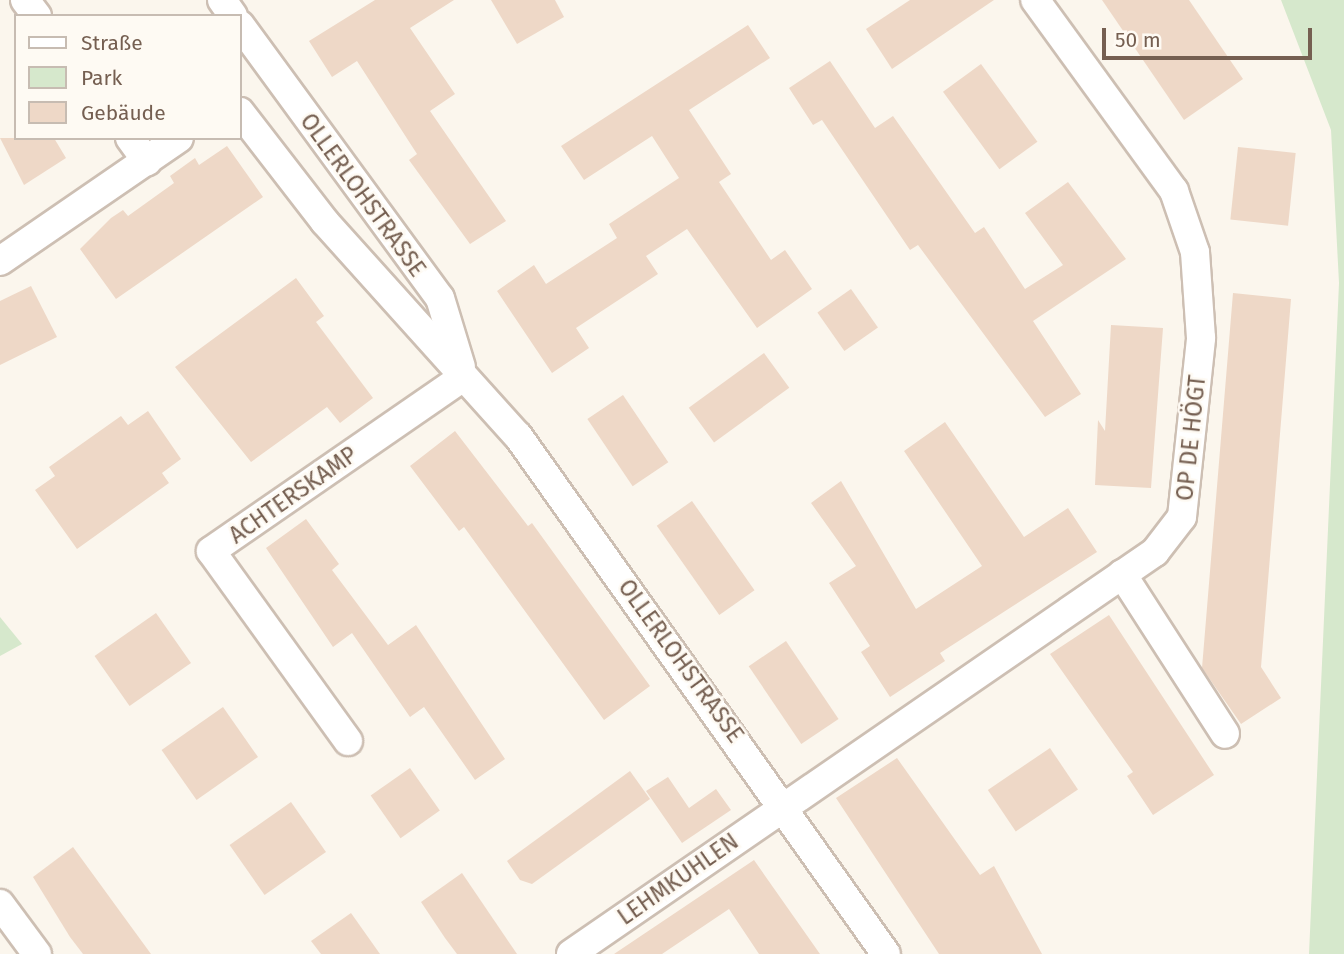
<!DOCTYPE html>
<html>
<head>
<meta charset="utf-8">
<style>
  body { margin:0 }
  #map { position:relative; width:1344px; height:954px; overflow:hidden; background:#fbf6ed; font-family:"Fira Sans",sans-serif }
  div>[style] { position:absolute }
  .green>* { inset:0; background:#d6e8cc }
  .building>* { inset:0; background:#eed8c7; transform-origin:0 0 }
  .roads { filter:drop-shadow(2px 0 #cdbfb3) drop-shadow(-2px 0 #cdbfb3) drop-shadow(0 2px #cdbfb3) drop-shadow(0 -2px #cdbfb3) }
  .minor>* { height:28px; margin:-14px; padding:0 14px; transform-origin:14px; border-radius:14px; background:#fff }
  span { translate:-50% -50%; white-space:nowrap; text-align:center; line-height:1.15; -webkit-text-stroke:5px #fefaf3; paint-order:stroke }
  .street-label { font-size:23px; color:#755f51 }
  .legend { position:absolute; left:14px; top:14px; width:228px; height:126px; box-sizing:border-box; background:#fefaf3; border:2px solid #c7bcb2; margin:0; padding:9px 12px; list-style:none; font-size:21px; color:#755f51 }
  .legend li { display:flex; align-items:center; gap:14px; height:35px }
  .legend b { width:35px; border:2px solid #c7bcb2 }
  .scale { position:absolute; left:1102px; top:28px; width:210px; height:32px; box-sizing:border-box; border:4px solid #755f51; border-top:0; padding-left:9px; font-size:21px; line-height:24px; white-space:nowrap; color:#755f51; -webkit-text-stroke:5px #fefaf3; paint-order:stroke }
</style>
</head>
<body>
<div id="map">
  <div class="green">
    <div style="clip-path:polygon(1281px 0,1344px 0,1344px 954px,1309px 954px,1339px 283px,1331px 130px)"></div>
    <div style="clip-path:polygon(0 617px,22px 644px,0 656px)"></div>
  </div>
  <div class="building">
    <div style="clip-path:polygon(375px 0,454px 0,410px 28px,455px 94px,430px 111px,506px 221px,470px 244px,409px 160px,417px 154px,357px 61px,332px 77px,309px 41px)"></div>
    <div style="clip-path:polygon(491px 0,555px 0,564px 17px,517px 44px)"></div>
    <div style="clip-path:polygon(910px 0,994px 0,892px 69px,866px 29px)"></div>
    <div style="clip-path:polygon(1102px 0,1189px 0,1243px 79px,1184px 120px)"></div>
    <div style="clip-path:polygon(748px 25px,770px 58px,689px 110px,731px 174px,719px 182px,771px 260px,785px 250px,812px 289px,757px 328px,687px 229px,646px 256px,658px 274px,576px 328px,589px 348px,552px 373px,497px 291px,534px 265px,546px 284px,617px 238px,609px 224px,679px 178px,652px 136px,584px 180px,561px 146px)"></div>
    <div style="clip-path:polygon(830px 61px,875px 128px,893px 116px,975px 233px,984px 227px,1025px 289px,1063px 265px,1025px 213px,1068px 182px,1126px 259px,1033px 321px,1081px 394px,1045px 417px,918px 245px,910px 250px,822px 120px,813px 125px,789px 88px)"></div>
    <div style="left:981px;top:64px;width:96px;height:47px;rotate:54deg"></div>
    <div style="clip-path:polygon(0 138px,54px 138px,66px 158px,24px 185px)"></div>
    <div style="clip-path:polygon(227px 146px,263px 197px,116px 299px,80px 249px,111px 218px,123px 210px,128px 216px,174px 183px,170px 176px,195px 158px,199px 165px)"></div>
    <div style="left:1238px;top:147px;width:58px;height:73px;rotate:6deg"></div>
    <div style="clip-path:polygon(296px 278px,324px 316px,316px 322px,373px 398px,340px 423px,327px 407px,251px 462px,175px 367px)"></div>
    <div style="clip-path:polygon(31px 286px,57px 337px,0 365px,0 301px)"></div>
    <div style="left:851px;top:289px;width:47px;height:41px;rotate:55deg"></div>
    <div style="clip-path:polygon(1233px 293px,1291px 299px,1261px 667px,1281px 698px,1241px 724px,1202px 668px)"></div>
    <div style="clip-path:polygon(1111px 325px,1163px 328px,1151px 488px,1095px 485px,1098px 420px,1105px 431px)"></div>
    <div style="left:764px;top:353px;width:43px;height:93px;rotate:54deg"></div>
    <div style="left:623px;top:395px;width:81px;height:43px;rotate:56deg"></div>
    <div style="clip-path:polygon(148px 411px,181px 459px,162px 473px,169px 483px,77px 549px,35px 490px,55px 476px,49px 467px,121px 416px,128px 425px)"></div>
    <div style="clip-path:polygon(945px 422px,1024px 537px,1068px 508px,1097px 552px,940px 653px,945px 661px,890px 697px,861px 652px,870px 646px,829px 583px,856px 566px,811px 503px,841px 481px,916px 609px,982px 566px,904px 451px)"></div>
    <div style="clip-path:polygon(455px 431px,528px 526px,532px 523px,650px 686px,604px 720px,464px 527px,459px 531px,410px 466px)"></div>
    <div style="left:692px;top:501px;width:109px;height:43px;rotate:55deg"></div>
    <div style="clip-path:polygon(306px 519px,339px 564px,332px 570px,388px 645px,416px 625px,505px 759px,475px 780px,424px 707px,410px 717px,352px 633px,333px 647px,266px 548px)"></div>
    <div style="left:156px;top:613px;width:61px;height:75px;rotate:55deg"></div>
    <div style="clip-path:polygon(1109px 615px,1214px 775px,1153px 815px,1127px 776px,1133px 772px,1050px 654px)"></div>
    <div style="left:786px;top:641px;width:94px;height:45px;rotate:56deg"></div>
    <div style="left:223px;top:707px;width:61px;height:75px;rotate:55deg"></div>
    <div style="left:1050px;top:748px;width:50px;height:75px;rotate:56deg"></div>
    <div style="clip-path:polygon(897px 758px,980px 875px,994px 866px,1042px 954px,939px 954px,836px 798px)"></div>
    <div style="left:410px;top:768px;width:52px;height:48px;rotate:55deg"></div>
    <div style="clip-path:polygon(630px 771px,650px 799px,532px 884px,520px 880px,507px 861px)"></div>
    <div style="clip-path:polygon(668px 777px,689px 808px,716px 789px,731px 810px,682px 843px,646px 791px)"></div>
    <div style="left:291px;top:802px;width:61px;height:75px;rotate:55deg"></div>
    <div style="clip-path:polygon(73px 847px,151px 954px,83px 954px,70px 937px,33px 877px)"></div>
    <div style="clip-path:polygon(754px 860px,820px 954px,759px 954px,729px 909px,662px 954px,614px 954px)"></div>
    <div style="clip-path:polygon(462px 873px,517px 954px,457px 954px,445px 938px,421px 902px)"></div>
    <div style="clip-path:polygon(351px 913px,380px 954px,321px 954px,311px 941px)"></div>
  </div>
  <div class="roads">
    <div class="minor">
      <div style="left:25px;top:0;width:20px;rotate:53deg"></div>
      <div style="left:222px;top:0;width:19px;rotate:55deg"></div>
      <div style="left:240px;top:25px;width:338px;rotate:53.8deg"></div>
      <div style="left:440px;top:298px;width:72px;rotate:73.1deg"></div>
      <div style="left:240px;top:112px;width:139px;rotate:52.3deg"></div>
      <div style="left:325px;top:222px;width:288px;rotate:48deg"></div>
      <div style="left:518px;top:436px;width:635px;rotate:54.61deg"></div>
      <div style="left:130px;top:138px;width:29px;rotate:54deg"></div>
      <div style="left:0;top:261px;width:217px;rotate:-34.5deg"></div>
      <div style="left:1122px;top:574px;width:190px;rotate:57.2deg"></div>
      <div style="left:348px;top:741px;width:234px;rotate:-125.8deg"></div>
      <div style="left:211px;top:551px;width:306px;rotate:-34.6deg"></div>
      <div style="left:0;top:904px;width:62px;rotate:53.5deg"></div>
      <div style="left:571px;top:954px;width:709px;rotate:-34.54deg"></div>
      <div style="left:1155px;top:552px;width:44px;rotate:-52.4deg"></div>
      <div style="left:1182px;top:517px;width:180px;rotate:-83.9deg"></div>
      <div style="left:1201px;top:338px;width:86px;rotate:-94deg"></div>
      <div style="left:1195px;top:252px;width:65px;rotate:-109deg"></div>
      <div style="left:1174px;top:191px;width:236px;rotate:-126deg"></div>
    </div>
  </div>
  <div class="street-label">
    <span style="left:363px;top:195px;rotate:54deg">OLLERLOHSTRASSE</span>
    <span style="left:1191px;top:438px;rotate:-84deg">OP DE HÖGT</span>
    <span style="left:293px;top:495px;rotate:-35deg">ACHTERSKAMP</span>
    <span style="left:681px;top:661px;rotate:54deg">OLLERLOHSTRASSE</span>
    <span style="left:678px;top:879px;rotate:-35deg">LEHMKUHLEN</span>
  </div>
  <ul class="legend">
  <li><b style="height:9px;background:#fff"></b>Straße</li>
  <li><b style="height:19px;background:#d6e8cc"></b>Park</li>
  <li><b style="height:19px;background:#eed8c7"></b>Gebäude</li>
  </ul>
  <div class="scale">50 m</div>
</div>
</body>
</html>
